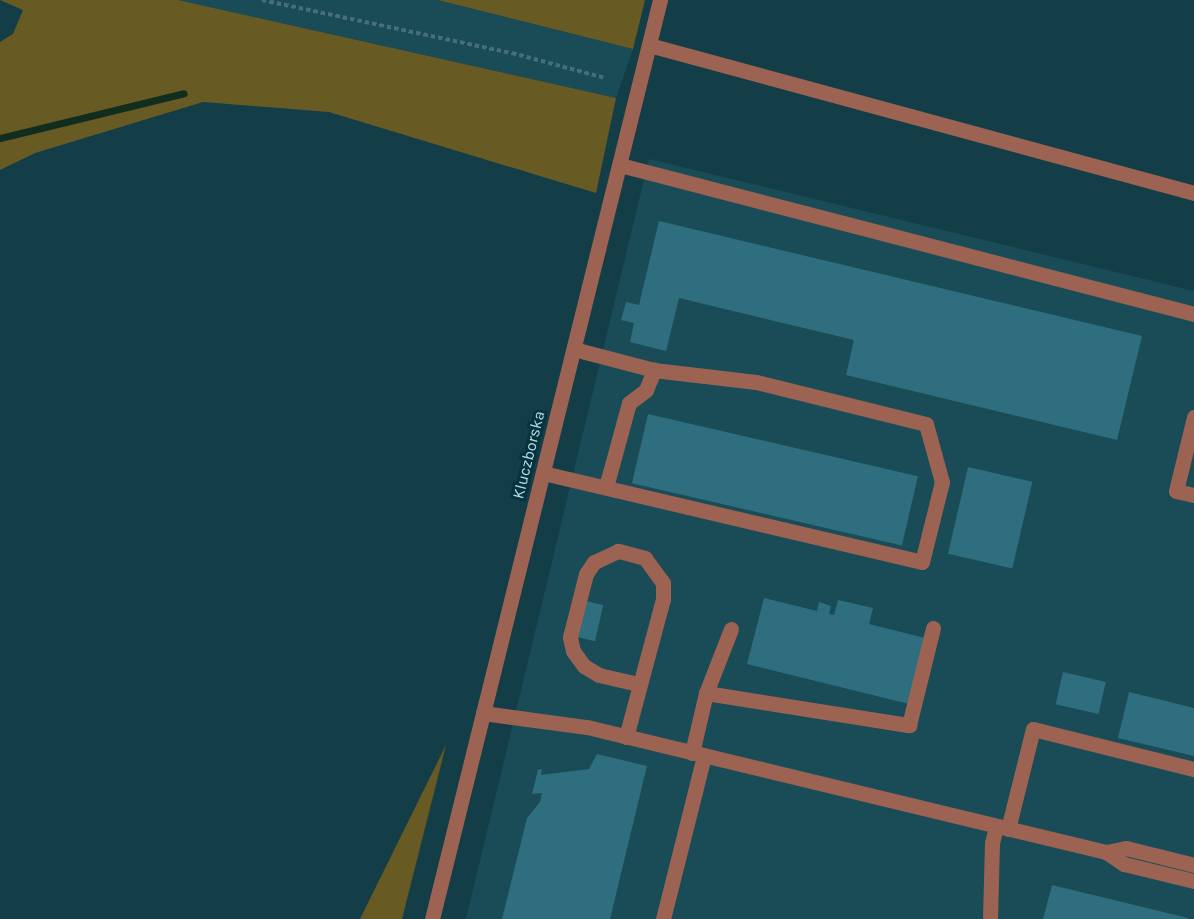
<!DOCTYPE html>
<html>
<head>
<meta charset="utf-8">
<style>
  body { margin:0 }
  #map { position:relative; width:1194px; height:919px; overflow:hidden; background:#133e48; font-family:Karla,sans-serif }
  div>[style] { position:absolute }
  .built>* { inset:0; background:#1a4c57 }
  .green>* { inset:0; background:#675b23 }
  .stream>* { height:7px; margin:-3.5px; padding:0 3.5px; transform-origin:3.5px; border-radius:3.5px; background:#112d1e }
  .building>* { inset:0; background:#2e6e7e; transform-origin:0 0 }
  .path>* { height:4px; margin-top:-2px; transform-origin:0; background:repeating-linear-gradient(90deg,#456e78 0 4.5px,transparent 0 7.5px) }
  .minor>* { height:15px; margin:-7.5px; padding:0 7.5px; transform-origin:7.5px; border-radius:7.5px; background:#9c6353 }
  span { translate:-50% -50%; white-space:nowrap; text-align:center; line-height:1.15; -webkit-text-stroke:6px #06333e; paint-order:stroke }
  .street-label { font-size:16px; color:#b6dae5 }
</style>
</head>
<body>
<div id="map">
  <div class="built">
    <div style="clip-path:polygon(178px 0,438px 0,633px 49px,616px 98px)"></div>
    <div style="clip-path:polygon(649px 159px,1194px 291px,1194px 919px,466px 919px)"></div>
  </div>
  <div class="green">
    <div style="clip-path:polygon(0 0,178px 0,616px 98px,596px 193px,329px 112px,203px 102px,35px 153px,0 170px,0 42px,13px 34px,23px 10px)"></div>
    <div style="clip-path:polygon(438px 0,645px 0,633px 49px)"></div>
    <div style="clip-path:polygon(446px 745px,402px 919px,360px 919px)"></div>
  </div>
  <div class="stream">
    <div style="left:0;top:138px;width:189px;rotate:-13.7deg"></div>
  </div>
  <div class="building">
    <div style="clip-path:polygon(659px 221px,1142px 336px,1117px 440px,846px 375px,854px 340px,679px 298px,666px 351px,630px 342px,634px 323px,621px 320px,626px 302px,639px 305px)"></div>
    <div style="left:648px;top:414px;width:277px;height:71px;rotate:13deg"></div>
    <div style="left:968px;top:467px;width:66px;height:89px;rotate:13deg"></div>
    <div style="clip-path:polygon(764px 598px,817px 611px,819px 602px,831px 606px,829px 614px,834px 615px,838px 600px,873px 608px,869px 624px,925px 638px,909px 704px,747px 664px)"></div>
    <div style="left:577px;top:599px;width:27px;height:37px;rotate:13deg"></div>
    <div style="left:1063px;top:672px;width:44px;height:33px;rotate:13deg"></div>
    <div style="clip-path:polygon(1129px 692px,1194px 708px,1194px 756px,1118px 738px)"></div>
    <div style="clip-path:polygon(597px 754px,647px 766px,610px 919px,502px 919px,527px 818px,540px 802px,542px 793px,532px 794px,538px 770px,542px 769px,541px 775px,589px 769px)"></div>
    <div style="clip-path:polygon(1052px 885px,1188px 918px,1188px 919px,1043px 919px)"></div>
  </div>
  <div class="path">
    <div style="left:262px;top:0;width:256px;rotate:12deg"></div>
    <div style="left:512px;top:53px;width:96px;rotate:15deg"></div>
  </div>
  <div class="minor">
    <div style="left:649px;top:45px;width:565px;rotate:15.19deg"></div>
    <div style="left:620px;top:165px;width:593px;rotate:14.55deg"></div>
    <div style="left:1194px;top:417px;width:76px;rotate:103.7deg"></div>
    <div style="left:1176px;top:491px;width:18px;rotate:13deg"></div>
    <div style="left:543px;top:473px;width:389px;rotate:13.2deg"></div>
    <div style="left:922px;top:562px;width:82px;rotate:-76deg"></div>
    <div style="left:942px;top:482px;width:60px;rotate:-105.4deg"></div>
    <div style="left:926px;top:424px;width:175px;rotate:-166.1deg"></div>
    <div style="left:756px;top:382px;width:103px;rotate:-173.3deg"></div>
    <div style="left:654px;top:370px;width:83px;rotate:-165.3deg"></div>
    <div style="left:606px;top:487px;width:87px;rotate:-74.7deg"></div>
    <div style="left:629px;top:403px;width:21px;rotate:-37deg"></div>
    <div style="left:646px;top:390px;width:22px;rotate:-68deg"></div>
    <div style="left:731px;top:629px;width:69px;rotate:111.3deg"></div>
    <div style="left:706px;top:693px;width:206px;rotate:9deg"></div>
    <div style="left:909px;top:725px;width:100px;rotate:-76.1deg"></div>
    <div style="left:483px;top:713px;width:105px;rotate:7.7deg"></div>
    <div style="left:587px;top:727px;width:534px;rotate:13.54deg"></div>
    <div style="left:1106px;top:852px;width:22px;rotate:34deg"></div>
    <div style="left:1124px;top:864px;width:72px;rotate:13.7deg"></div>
    <div style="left:626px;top:737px;width:143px;rotate:-75deg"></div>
    <div style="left:663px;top:599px;width:16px;rotate:-90deg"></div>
    <div style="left:663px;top:583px;width:31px;rotate:-126deg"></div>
    <div style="left:645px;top:558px;width:28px;rotate:-165deg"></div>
    <div style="left:618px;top:551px;width:26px;rotate:155deg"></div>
    <div style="left:594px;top:562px;width:14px;rotate:124deg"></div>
    <div style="left:586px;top:574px;width:65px;rotate:104.3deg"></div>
    <div style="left:570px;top:637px;width:14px;rotate:78deg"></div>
    <div style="left:573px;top:651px;width:19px;rotate:54deg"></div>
    <div style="left:584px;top:666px;width:17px;rotate:31deg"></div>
    <div style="left:599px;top:675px;width:39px;rotate:13deg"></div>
    <div style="left:692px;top:753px;width:62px;rotate:-76.9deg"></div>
    <div style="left:1008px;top:829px;width:103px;rotate:-76deg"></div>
    <div style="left:1033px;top:729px;width:166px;rotate:14deg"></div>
    <div style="left:1106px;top:852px;width:20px;rotate:-11deg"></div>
    <div style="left:1126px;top:848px;width:70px;rotate:14deg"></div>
    <div style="left:432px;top:919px;width:947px;rotate:-76.07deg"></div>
    <div style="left:663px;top:919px;width:168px;rotate:-75.9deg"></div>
    <div style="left:990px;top:919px;width:76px;rotate:-88.5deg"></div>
    <div style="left:992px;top:843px;width:16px;rotate:-76deg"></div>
  </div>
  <div class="street-label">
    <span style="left:529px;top:455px;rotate:-76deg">Kluczborska</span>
  </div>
</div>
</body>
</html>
